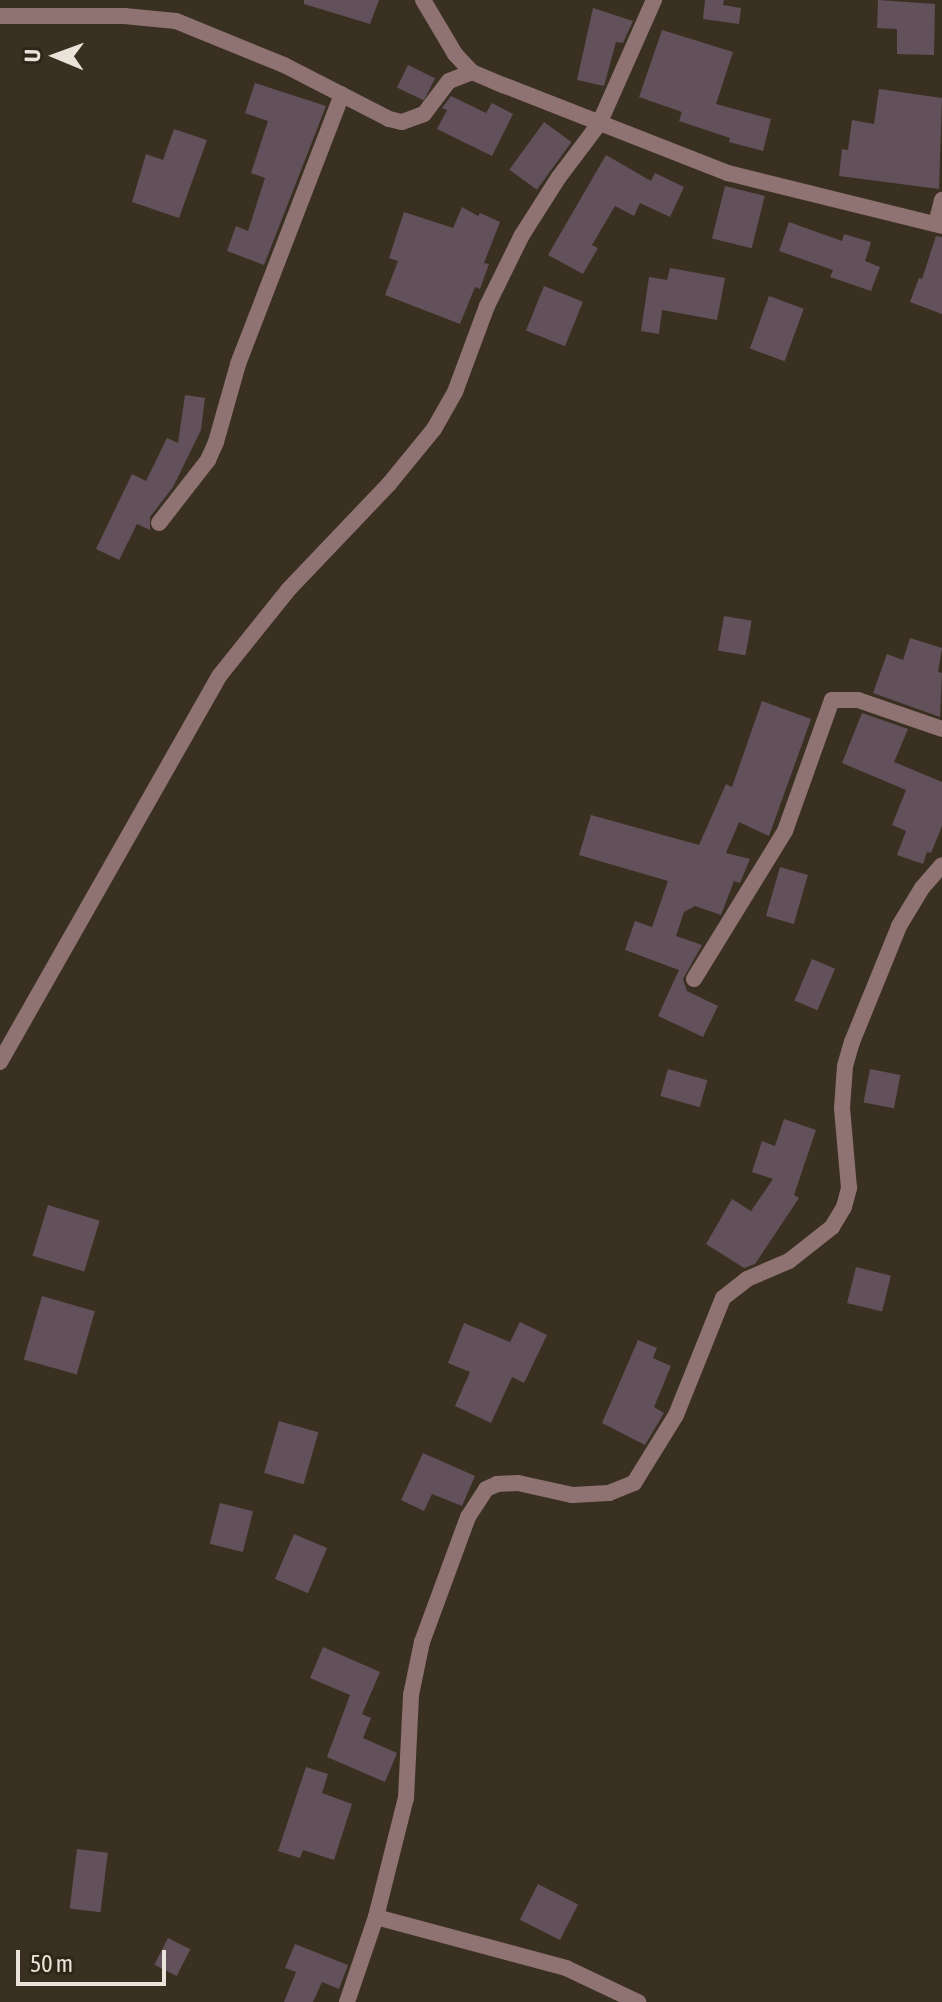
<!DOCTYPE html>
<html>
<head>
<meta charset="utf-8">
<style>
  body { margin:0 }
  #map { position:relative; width:942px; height:2002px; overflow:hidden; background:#3a3021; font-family:"Asap Condensed",sans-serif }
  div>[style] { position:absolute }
  .building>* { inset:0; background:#62505a; transform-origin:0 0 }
  .minor>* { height:16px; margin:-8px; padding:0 8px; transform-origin:8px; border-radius:8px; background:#8f7373 }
  .tertiary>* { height:16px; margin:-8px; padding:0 8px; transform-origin:8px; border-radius:8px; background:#8f7373 }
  span { translate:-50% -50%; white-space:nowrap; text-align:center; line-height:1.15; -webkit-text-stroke:7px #302617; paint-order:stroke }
  .north { position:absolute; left:16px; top:16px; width:80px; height:80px; -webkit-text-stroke:6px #302617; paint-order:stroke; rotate:271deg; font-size:22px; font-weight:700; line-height:32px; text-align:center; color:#e9e3da }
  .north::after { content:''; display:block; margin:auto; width:28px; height:36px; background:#e9e3da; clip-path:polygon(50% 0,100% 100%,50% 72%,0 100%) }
  .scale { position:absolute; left:16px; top:1950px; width:150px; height:36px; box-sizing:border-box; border:4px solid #e9e3da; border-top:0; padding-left:10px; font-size:24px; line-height:28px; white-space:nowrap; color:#e9e3da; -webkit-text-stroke:6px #302617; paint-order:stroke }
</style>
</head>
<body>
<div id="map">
  <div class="building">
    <div style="clip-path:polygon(304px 0,379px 0,370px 24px,304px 4px)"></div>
    <div style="clip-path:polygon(705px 0,724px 0,723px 5px,741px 8px,739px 24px,703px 19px)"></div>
    <div style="clip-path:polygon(878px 0,935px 4px,934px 55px,897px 54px,897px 29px,877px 28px)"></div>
    <div style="clip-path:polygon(593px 8px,633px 21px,623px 43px,616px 42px,604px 86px,577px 80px)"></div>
    <div style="clip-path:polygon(662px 30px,733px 52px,716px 104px,771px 119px,763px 151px,729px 142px,730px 138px,679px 121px,682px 112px,639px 97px)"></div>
    <div style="left:408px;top:65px;width:30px;height:25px;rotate:26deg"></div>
    <div style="clip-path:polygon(255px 83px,326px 106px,264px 265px,227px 251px,236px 226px,248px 231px,265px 178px,251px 173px,268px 121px,245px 113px)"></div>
    <div style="clip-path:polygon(879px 89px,942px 98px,939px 189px,839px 176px,842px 149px,848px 150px,852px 120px,874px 124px)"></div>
    <div style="clip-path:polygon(451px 96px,486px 113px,492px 103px,513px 114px,492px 156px,437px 129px,447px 110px,442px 108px)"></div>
    <div style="left:544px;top:122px;width:34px;height:59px;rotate:36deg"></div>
    <div style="clip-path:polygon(174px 129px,207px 140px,179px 218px,132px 202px,146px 154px,163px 160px)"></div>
    <div style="clip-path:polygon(606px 155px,651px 181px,655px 173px,684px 187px,670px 217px,640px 203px,634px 216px,615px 206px,592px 245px,598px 248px,583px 274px,548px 255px)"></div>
    <div style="left:725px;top:186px;width:41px;height:54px;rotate:14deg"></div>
    <div style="clip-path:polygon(462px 207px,478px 216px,480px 213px,500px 222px,484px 263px,489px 264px,480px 289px,475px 287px,460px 324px,385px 295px,398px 261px,389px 258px,404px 212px,453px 228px)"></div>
    <div style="clip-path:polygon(789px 222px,842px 241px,844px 234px,871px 242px,865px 261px,880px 267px,871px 291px,830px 277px,833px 270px,779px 251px)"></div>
    <div style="clip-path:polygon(936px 236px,942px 237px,942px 314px,910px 302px,919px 278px,922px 279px)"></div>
    <div style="clip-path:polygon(670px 268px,725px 278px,717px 320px,662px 310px,659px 334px,641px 331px,649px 277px,667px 280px)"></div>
    <div style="left:544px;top:286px;width:42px;height:48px;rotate:22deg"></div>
    <div style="left:769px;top:296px;width:37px;height:56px;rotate:20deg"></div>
    <div style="clip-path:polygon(185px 395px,205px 398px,201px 430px,173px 487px,150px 517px,150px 530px,137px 524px,119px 560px,96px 549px,132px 474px,146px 481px,167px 438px,178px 443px)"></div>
    <div style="left:724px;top:616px;width:28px;height:35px;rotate:10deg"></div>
    <div style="clip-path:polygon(910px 638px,942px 648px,938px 672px,942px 673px,940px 717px,873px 693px,887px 654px,903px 660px)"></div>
    <div style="clip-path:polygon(762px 701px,811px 719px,769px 836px,739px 822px,726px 853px,750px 859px,740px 883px,734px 881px,721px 915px,695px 906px,684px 912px,676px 936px,702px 945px,683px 979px,687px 991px,718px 1006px,703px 1037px,658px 1016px,679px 970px,625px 950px,635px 921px,652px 927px,668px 881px,579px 855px,591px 815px,699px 845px,726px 784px,732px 787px)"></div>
    <div style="clip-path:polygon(862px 713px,908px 729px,894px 762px,942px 782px,942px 826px,931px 853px,927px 852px,923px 864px,897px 855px,906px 831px,892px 825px,906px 790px,842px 763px)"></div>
    <div style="left:780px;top:867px;width:29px;height:51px;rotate:16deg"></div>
    <div style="left:812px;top:959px;width:25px;height:45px;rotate:23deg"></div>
    <div style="left:668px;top:1069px;width:41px;height:28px;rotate:16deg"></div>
    <div style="left:870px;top:1069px;width:31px;height:34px;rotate:11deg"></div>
    <div style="clip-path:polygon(784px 1119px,816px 1130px,794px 1195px,799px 1198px,755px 1264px,744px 1268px,706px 1244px,732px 1199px,751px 1211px,773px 1179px,752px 1172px,762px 1141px,775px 1146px)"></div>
    <div style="left:48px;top:1205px;width:54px;height:53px;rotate:17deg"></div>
    <div style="left:856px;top:1267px;width:36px;height:37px;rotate:14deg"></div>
    <div style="left:42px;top:1296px;width:55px;height:66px;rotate:16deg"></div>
    <div style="clip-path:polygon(520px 1322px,547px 1335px,524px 1383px,512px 1377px,491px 1423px,455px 1406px,470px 1372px,448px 1363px,464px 1323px,510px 1342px)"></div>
    <div style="clip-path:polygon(638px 1340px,657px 1348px,653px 1358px,671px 1366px,654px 1407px,664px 1413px,645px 1445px,602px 1423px)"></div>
    <div style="left:279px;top:1421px;width:41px;height:54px;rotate:16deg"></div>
    <div style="clip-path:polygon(423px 1453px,475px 1476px,462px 1506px,432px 1494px,424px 1511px,401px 1500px)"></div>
    <div style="left:220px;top:1503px;width:34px;height:42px;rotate:14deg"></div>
    <div style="left:294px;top:1534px;width:36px;height:49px;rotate:23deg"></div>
    <div style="clip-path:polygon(323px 1647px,380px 1672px,362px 1714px,371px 1718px,363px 1738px,397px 1753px,385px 1782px,327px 1757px,350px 1695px,310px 1678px)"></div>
    <div style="clip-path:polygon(306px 1767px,328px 1774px,322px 1793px,352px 1804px,334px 1860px,303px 1850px,300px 1858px,278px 1851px)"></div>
    <div style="left:77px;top:1849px;width:31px;height:60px;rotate:7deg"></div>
    <div style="left:538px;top:1884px;width:45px;height:40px;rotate:27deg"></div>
    <div style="left:168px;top:1938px;width:25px;height:30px;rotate:27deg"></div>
    <div style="clip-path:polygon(295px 1944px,348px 1965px,339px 1989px,322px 1982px,313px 2002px,284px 2002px,296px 1972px,285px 1968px)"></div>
  </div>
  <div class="minor">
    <div style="left:2px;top:16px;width:122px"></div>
    <div style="left:124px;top:16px;width:52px;rotate:5.5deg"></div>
    <div style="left:176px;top:21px;width:117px;rotate:22.2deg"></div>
    <div style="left:284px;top:65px;width:118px;rotate:27.2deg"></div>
    <div style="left:389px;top:119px;width:13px;rotate:13deg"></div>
    <div style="left:402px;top:122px;width:23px;rotate:-20deg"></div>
    <div style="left:424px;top:114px;width:41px;rotate:-52.9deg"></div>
    <div style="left:449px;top:81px;width:25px;rotate:-21deg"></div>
    <div style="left:936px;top:224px;width:25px;rotate:-76deg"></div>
    <div style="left:159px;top:523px;width:80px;rotate:-52.1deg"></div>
    <div style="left:208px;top:460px;width:20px;rotate:-66deg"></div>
    <div style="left:216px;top:442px;width:81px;rotate:-74.2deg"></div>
    <div style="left:238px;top:364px;width:289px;rotate:-68.9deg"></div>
    <div style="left:694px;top:979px;width:174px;rotate:-58.4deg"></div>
    <div style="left:785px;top:831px;width:139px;rotate:-70.3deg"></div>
    <div style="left:832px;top:700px;width:26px"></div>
    <div style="left:858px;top:700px;width:89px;rotate:19deg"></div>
    <div style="left:0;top:1062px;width:445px;rotate:-60.4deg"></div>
    <div style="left:220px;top:675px;width:110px;rotate:-51.3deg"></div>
    <div style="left:289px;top:589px;width:145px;rotate:-46.4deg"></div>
    <div style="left:389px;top:484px;width:71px;rotate:-50.7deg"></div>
    <div style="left:434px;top:429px;width:43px;rotate:-60.4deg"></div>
    <div style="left:455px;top:392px;width:92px;rotate:-69.6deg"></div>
    <div style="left:487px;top:306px;width:79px;rotate:-63.8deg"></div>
    <div style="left:522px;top:235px;width:69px;rotate:-57.5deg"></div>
    <div style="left:559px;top:177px;width:66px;rotate:-53deg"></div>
    <div style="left:599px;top:124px;width:136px;rotate:-66.1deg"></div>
    <div style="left:376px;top:1917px;width:197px;rotate:15deg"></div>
    <div style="left:566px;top:1968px;width:80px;rotate:25.3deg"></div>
    <div style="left:347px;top:2002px;width:90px;rotate:-71.2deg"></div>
    <div style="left:376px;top:1917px;width:123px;rotate:-75.9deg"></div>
    <div style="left:406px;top:1798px;width:103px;rotate:-87.2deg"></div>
    <div style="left:411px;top:1695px;width:54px;rotate:-78.3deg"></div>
    <div style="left:422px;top:1642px;width:133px;rotate:-69.8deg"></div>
    <div style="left:468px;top:1517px;width:33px;rotate:-57deg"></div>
    <div style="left:486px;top:1489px;width:12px;rotate:-24deg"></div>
    <div style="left:497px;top:1484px;width:21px;rotate:-3deg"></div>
    <div style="left:518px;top:1483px;width:55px;rotate:12.5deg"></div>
    <div style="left:572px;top:1495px;width:37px;rotate:-3deg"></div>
    <div style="left:609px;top:1493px;width:27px;rotate:-22deg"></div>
    <div style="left:634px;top:1483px;width:80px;rotate:-58.3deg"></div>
    <div style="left:676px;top:1415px;width:126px;rotate:-68.1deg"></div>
    <div style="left:723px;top:1298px;width:31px;rotate:-38deg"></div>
    <div style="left:747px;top:1279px;width:46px;rotate:-23.2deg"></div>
    <div style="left:789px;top:1261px;width:55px;rotate:-38.3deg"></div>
    <div style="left:832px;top:1227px;width:23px;rotate:-59deg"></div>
    <div style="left:844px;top:1207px;width:20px;rotate:-75deg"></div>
    <div style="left:849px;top:1188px;width:80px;rotate:-95deg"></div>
    <div style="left:842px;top:1108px;width:42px;rotate:-85.9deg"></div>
    <div style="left:845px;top:1066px;width:25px;rotate:-74deg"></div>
    <div style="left:852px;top:1042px;width:125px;rotate:-67.9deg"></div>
    <div style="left:899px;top:926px;width:44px;rotate:-58.8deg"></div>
    <div style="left:922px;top:888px;width:30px;rotate:-49deg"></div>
  </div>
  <div class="tertiary">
    <div style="left:423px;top:0;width:63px;rotate:59.3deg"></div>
    <div style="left:455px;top:54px;width:25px;rotate:47deg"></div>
    <div style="left:472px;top:72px;width:34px;rotate:23deg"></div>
    <div style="left:503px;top:85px;width:242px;rotate:21.4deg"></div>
    <div style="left:728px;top:173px;width:220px;rotate:13.9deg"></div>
  </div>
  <div class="north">U</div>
  <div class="scale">50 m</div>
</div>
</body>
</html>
